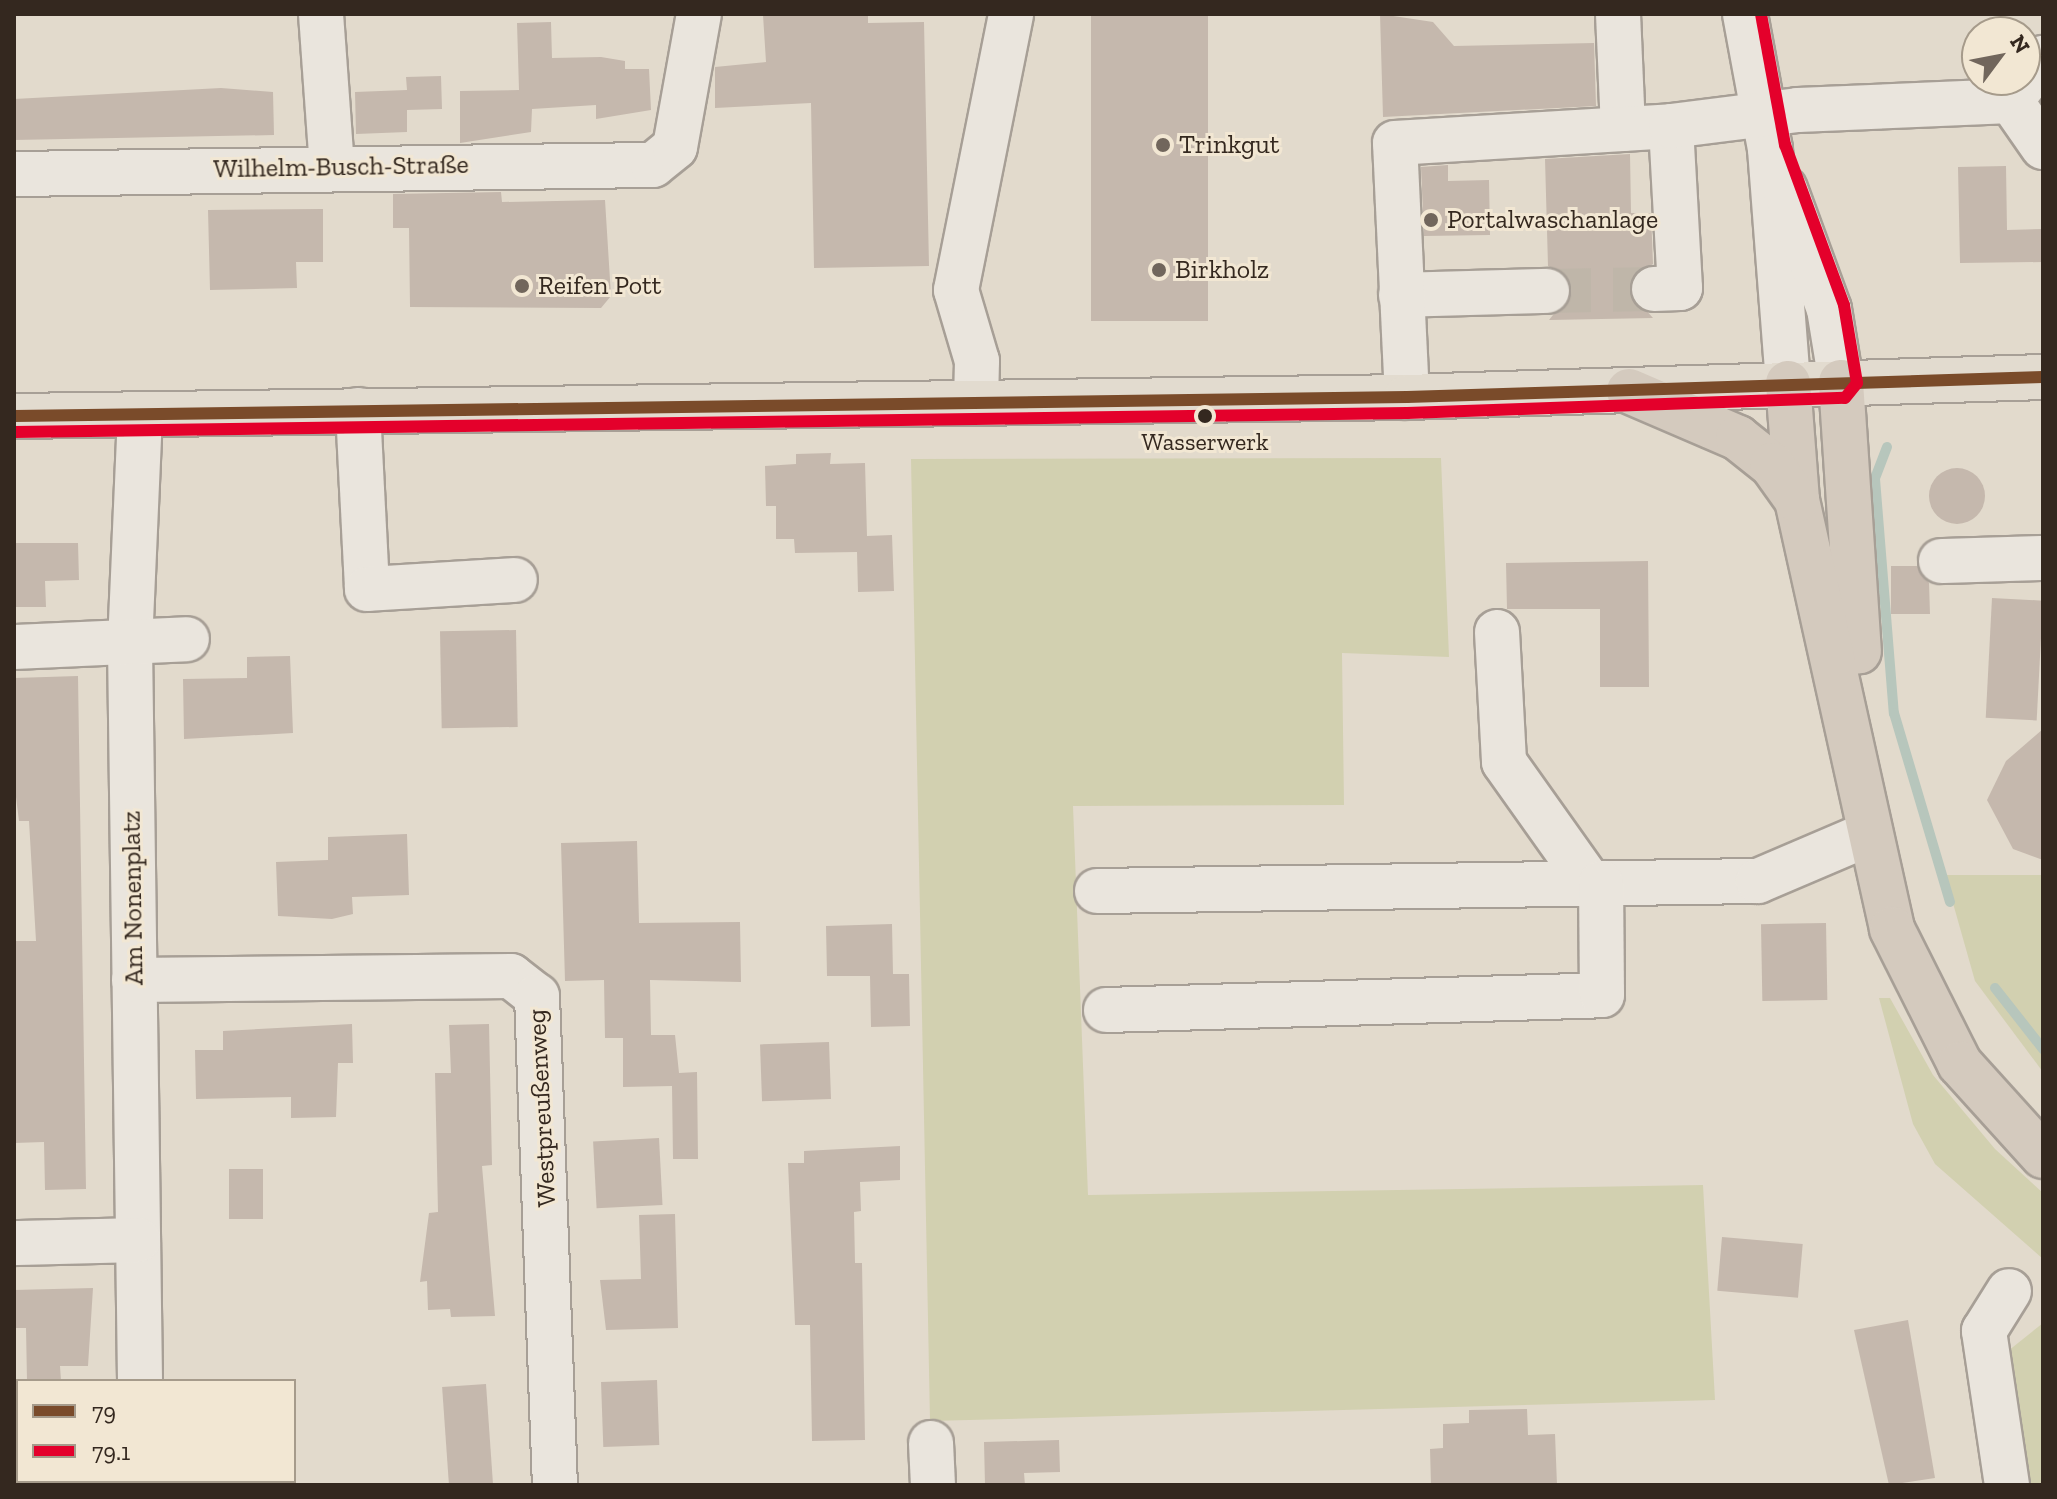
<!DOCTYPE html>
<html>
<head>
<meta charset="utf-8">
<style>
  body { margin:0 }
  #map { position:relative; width:2057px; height:1499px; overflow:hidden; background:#e2dacc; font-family:"Zilla Slab",serif }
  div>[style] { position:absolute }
  .green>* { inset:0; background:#d2d0b0 }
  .stream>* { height:10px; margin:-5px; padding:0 5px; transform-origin:5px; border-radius:5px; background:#b7c6bc }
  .building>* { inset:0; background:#c5b8ad; transform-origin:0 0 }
  .round { border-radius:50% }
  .minor-tunnel>* { height:44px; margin-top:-22px; transform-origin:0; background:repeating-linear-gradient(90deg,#bfb6a9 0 44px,transparent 0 66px) }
  .roads { filter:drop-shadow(2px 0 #a79f96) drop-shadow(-2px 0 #a79f96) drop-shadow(0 2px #a79f96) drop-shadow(0 -2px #a79f96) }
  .minor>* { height:44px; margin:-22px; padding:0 22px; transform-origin:22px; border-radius:22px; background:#eae5dd }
  .major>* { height:44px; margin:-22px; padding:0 22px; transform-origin:22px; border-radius:22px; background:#e2dbcf }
  .highway>* { height:44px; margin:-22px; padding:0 22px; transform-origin:22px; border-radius:22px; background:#d4cabe }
  .bus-1>* { height:12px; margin:-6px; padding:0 6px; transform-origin:6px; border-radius:6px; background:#7a4b2a }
  .bus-2>* { height:12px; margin:-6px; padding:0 6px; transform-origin:6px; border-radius:6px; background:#e4002b }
  .dots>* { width:22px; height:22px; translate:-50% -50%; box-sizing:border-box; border:4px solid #f2e7d3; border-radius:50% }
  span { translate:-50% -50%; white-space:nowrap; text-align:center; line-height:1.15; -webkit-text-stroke:6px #f2e7d3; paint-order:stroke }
  .bus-label { font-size:24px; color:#34281f }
  .poi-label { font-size:26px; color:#34281f }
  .left { translate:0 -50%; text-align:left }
  .street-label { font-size:26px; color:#34281f }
  .frame { position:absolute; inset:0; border:16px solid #34281f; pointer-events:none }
  .legend { position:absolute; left:16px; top:1379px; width:280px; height:104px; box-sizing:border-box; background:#f2e7d3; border:2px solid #a69b8b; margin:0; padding:10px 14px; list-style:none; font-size:24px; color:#34281f }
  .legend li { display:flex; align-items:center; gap:16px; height:40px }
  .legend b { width:40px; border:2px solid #a69b8b }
  .north { position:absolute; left:1961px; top:16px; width:80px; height:80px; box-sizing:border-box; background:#f2e7d3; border:2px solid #a69b8b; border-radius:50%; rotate:58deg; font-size:22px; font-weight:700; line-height:32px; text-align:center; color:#34281f }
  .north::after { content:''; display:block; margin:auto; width:28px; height:36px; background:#71665c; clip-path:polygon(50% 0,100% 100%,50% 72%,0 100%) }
</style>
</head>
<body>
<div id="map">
  <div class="green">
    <div style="clip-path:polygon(1441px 458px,1449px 657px,1342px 653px,1344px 805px,1073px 806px,1088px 1195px,1703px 1185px,1715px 1400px,930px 1421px,911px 459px)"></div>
    <div style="clip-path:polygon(1945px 875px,2043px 875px,2043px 1072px,1975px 981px)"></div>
    <div style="clip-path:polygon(1879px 998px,1890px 998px,1933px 1075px,1995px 1149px,2043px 1193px,2043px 1259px,1935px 1164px,1913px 1124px)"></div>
    <div style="clip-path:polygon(2043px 1323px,2043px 1485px,2027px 1485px,2008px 1351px)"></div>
  </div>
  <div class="stream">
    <div style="left:1887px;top:447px;width:34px;rotate:111deg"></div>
    <div style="left:1875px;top:479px;width:235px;rotate:85.4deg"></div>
    <div style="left:1894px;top:713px;width:197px;rotate:73.5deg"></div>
    <div style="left:1995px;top:988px;width:78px;rotate:51.8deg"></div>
  </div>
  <div class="building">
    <div style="clip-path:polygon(868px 14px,868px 23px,924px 22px,929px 266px,814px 268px,811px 103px,715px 108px,715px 67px,766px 62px,763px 15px)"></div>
    <div style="left:1091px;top:14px;width:117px;height:307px"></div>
    <div style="clip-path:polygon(1380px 14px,1433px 22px,1454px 46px,1594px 43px,1596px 106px,1383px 117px)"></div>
    <div style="clip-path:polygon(551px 22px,552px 58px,601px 57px,625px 61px,625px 69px,649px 69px,651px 110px,596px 119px,596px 105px,532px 109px,531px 132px,460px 143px,460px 91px,519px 90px,517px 23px)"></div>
    <div style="clip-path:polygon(441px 76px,442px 109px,407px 110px,407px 99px,407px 132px,356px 134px,355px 92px,407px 90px,406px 77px)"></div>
    <div style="clip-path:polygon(221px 88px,273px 92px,274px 135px,14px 140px,14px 99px)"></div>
    <div style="clip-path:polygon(1630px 154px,1631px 213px,1651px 213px,1653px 264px,1632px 277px,1629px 291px,1653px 318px,1549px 320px,1572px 291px,1568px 277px,1548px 266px,1545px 159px)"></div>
    <div style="clip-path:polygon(1448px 165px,1448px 181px,1489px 180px,1490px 235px,1424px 236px,1421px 167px)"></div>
    <div style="clip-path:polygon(2006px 166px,2007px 230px,2043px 229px,2043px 262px,1960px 263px,1958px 167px)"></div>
    <div style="clip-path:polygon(501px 192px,502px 202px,605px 200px,611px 296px,601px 308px,410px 307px,409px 228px,393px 228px,393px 194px)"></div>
    <div style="clip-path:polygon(323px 209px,323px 262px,296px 262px,297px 288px,210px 290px,208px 210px)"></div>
    <div style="clip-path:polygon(831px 453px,830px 464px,865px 463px,867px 536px,892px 535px,894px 591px,858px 592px,857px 552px,795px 553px,794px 539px,776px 539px,776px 506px,766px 506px,765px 466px,796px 464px,796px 454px)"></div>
    <div class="round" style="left:1929px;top:468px;width:56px;height:56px"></div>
    <div style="clip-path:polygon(14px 543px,78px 543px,79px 580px,45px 581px,46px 607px,14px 607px)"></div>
    <div style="clip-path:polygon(1648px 561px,1649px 687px,1600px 687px,1600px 609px,1507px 609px,1506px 563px)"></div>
    <div style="clip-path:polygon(1891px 566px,1917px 566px,1929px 583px,1930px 614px,1891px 614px)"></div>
    <div style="left:1992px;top:598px;width:51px;height:120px;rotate:3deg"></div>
    <div style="left:516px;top:630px;width:97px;height:76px;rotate:89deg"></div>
    <div style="clip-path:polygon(290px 656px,293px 733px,184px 739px,183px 679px,247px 678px,247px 657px)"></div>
    <div style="clip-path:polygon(78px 676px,86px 1189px,45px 1190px,44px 1142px,14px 1143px,14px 941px,36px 941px,29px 821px,19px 821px,14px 781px,14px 678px)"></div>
    <div style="clip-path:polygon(2043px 729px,2043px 860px,2013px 849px,1987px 800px,2006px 761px)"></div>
    <div style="clip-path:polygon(407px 834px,409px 895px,352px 897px,353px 914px,332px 919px,278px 916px,276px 862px,328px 860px,328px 837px)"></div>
    <div style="clip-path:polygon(637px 841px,639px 923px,740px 922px,741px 982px,650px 980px,651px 1035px,675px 1035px,679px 1073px,697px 1072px,698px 1159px,673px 1159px,672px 1086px,623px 1087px,623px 1038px,605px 1038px,604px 980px,565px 981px,561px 843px)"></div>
    <div style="left:1826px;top:923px;width:77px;height:65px;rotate:89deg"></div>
    <div style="clip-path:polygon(892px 924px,893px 974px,909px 974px,910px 1026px,871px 1027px,870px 976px,827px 976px,826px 926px)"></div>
    <div style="clip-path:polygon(352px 1024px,353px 1063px,338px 1063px,336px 1117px,291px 1118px,291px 1097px,196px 1099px,195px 1050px,223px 1050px,223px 1031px)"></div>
    <div style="clip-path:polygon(489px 1024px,492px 1165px,482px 1166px,495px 1316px,451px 1317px,450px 1309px,428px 1310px,427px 1281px,420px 1282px,429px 1213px,438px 1212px,435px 1073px,451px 1073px,449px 1025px)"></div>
    <div style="left:829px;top:1042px;width:57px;height:69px;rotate:88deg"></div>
    <div style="left:659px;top:1138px;width:67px;height:66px;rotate:87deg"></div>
    <div style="clip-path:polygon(900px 1146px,900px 1180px,860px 1182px,861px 1211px,854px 1212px,855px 1263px,862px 1263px,865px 1440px,812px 1441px,810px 1325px,795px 1325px,788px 1163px,804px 1163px,804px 1151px)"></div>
    <div style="left:229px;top:1169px;width:34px;height:50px"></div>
    <div style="clip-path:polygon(675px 1214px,678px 1328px,606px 1330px,600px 1280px,641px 1279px,639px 1215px)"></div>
    <div style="left:1722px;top:1237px;width:81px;height:54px;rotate:5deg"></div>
    <div style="clip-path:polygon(93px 1288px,88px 1366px,60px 1366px,61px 1381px,27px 1381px,26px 1328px,14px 1328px,14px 1290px)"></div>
    <div style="clip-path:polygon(1908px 1320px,1935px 1478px,1889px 1485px,1854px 1330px)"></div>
    <div style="left:657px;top:1380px;width:65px;height:56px;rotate:88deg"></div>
    <div style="left:486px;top:1384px;width:101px;height:44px;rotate:86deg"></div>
    <div style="clip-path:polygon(1527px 1409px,1528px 1435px,1555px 1434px,1557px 1485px,1431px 1485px,1430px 1449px,1443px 1448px,1443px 1424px,1469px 1423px,1469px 1410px)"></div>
    <div style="clip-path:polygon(1059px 1440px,1060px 1472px,1024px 1473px,1025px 1485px,985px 1485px,984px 1442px)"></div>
  </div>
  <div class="minor-tunnel">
    <div style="left:1547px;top:291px;width:107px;rotate:-1.1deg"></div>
  </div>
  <div class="roads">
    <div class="minor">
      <div style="left:321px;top:14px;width:152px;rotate:85.9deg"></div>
      <div style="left:1618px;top:14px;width:115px;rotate:87.5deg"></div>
      <div style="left:1745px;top:14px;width:137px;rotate:79.5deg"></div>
      <div style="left:1770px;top:149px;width:235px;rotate:85.6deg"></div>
      <div style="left:2011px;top:101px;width:56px;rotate:55.2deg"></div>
      <div style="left:2011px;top:101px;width:54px;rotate:-53.3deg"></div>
      <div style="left:14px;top:174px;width:639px;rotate:-0.81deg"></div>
      <div style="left:653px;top:165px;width:28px;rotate:-39deg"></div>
      <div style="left:675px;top:147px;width:135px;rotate:-79.8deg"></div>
      <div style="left:1785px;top:189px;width:128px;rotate:69.9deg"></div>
      <div style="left:1829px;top:309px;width:74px;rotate:80.7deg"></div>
      <div style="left:1654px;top:289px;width:26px;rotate:-2deg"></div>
      <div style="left:1680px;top:288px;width:162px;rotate:-93.2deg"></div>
      <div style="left:1401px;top:295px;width:146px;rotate:-1.6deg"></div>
      <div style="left:1407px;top:397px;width:254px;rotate:-92.7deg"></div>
      <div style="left:1395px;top:143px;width:277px;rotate:-3.5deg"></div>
      <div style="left:1671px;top:126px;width:128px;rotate:-7.2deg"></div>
      <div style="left:1798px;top:110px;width:213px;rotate:-2.4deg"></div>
      <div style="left:976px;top:402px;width:41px;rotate:-88.6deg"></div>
      <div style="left:977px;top:361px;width:74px;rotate:-106.5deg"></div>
      <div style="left:956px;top:290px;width:281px;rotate:-78.7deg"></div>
      <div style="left:358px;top:410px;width:179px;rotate:87.1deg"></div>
      <div style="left:367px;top:589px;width:148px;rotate:-3.5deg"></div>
      <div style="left:140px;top:415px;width:230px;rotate:92.5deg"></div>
      <div style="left:130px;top:645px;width:736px;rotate:89.22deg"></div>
      <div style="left:1941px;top:561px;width:102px;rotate:-1.7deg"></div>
      <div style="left:1497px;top:632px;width:130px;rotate:86.9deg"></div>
      <div style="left:1504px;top:762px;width:148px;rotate:54.6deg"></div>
      <div style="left:14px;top:647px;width:173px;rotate:-2.6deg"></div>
      <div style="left:1097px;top:891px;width:661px;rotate:-0.87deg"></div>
      <div style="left:1758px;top:881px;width:120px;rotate:-23.1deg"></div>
      <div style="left:134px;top:980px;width:377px;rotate:-0.6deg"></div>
      <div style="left:511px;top:976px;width:33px;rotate:38deg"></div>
      <div style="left:537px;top:996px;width:489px;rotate:87.9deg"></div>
      <div style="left:1106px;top:1010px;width:496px;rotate:-1.7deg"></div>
      <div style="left:1602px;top:995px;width:112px;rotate:-90.5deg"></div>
      <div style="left:14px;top:1243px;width:124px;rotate:-1.4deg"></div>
      <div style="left:931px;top:1443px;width:42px;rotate:87.3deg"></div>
      <div style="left:141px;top:1481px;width:4px;rotate:90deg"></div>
      <div style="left:2007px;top:1485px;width:156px;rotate:-98.5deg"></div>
      <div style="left:1984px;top:1331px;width:47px;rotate:-58deg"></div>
    </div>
    <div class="major">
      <div style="left:14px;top:416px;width:1393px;rotate:-0.78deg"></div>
      <div style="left:1407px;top:397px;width:636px;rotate:-1.8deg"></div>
    </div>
    <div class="highway">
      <div style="left:1841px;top:382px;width:270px;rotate:86.2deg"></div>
      <div style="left:1788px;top:383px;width:117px;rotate:85.6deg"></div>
      <div style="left:1797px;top:500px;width:439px;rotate:77.5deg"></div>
      <div style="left:1892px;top:929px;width:151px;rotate:63.3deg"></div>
      <div style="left:1960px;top:1064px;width:124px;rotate:47.9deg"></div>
      <div style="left:1629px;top:391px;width:119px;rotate:23.3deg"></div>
      <div style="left:1738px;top:438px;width:43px;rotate:38.5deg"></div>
      <div style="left:1772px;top:465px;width:43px;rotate:54.5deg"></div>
    </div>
  </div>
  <div class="bus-1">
    <div style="left:14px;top:416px;width:1393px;rotate:-0.78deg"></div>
    <div style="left:1407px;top:397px;width:636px;rotate:-1.8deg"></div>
  </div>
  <div class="bus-2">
    <div style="left:14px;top:432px;width:1393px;rotate:-0.78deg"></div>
    <div style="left:1407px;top:413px;width:438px;rotate:-2deg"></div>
    <div style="left:1845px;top:398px;width:19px;rotate:-51deg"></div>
    <div style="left:1857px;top:383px;width:79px;rotate:-99.5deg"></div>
    <div style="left:1844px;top:305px;width:171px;rotate:-110.2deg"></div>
    <div style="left:1785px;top:145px;width:133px;rotate:-100.4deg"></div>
  </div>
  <div class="dots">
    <div style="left:1163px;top:145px;background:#71665c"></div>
    <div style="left:1431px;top:220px;background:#71665c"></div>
    <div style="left:1159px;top:270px;background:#71665c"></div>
    <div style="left:522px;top:286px;background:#71665c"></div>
    <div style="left:1205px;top:416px;background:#34281f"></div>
  </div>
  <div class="bus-label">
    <span style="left:1205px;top:442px">Wasserwerk</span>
  </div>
  <div class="poi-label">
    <span class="left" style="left:1179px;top:145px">Trinkgut</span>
    <span class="left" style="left:1447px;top:220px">Portalwaschanlage</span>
    <span class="left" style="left:1175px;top:270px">Birkholz</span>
    <span class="left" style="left:538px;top:286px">Reifen Pott</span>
  </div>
  <div class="street-label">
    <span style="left:341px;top:167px;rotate:-1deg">Wilhelm-Busch-Straße</span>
    <span style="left:133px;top:898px;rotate:-91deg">Am Nonenplatz</span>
    <span style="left:542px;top:1108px;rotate:-93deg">Westpreußenweg</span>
  </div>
  <div class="frame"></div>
  <ul class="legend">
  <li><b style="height:10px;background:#7a4b2a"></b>79</li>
  <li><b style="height:10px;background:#e4002b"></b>79.1</li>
  </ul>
  <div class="north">N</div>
</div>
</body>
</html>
